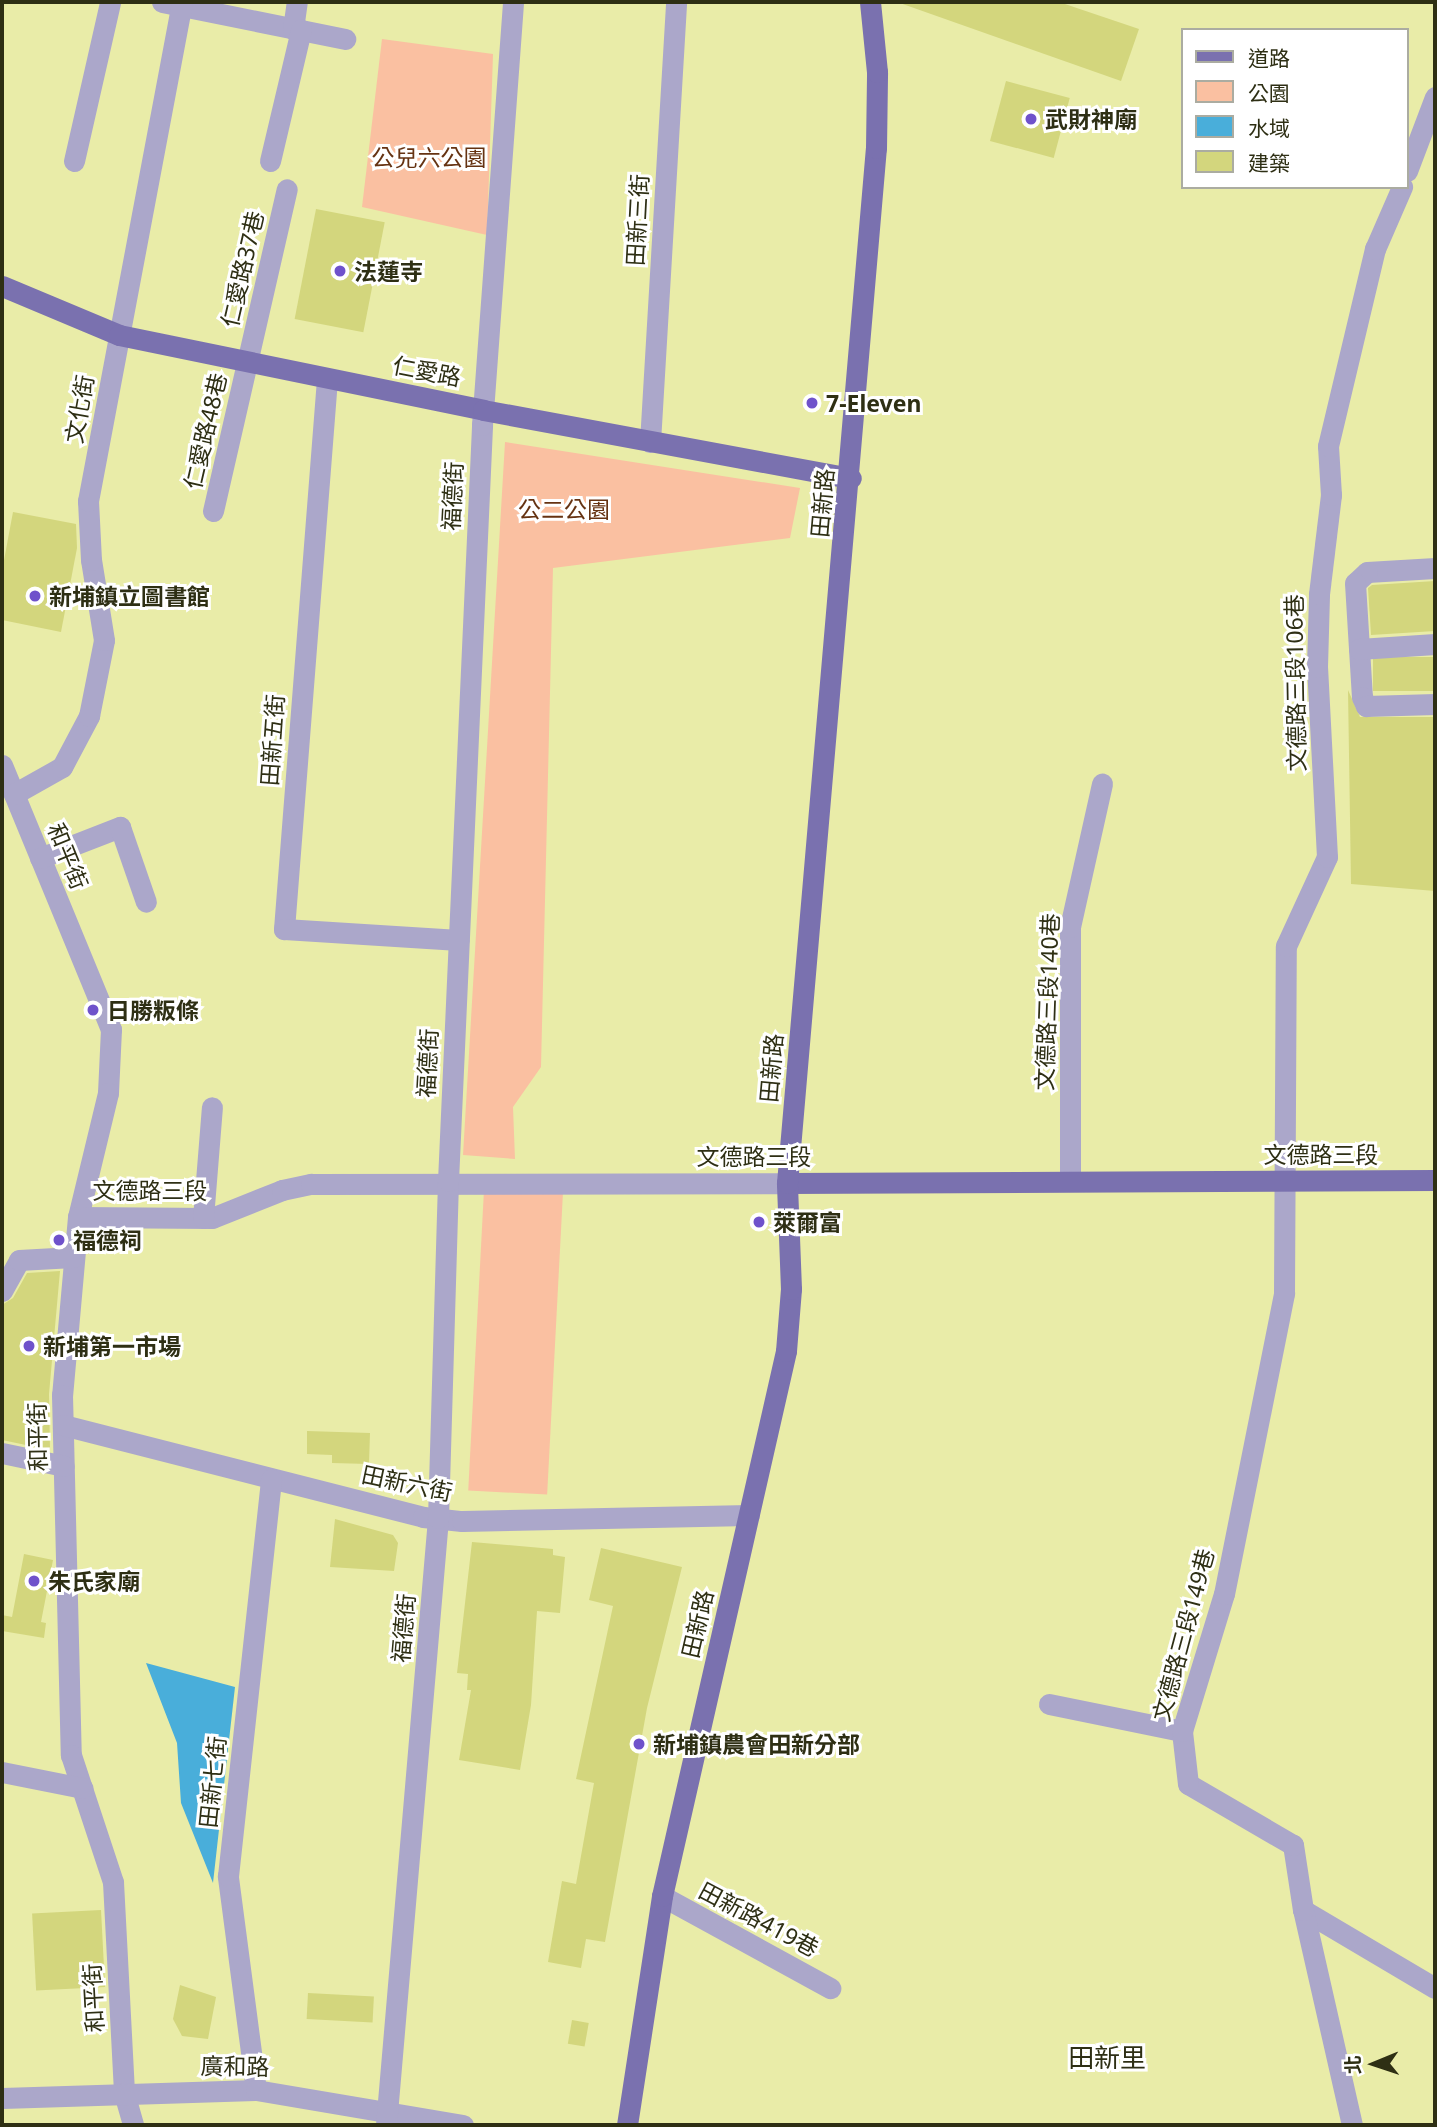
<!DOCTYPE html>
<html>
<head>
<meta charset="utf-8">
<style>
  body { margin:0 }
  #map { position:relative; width:1437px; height:2127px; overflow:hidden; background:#e9eca8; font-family:"Noto Sans","Noto Sans TC",sans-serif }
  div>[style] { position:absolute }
  .green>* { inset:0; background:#fac0a1; transform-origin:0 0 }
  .water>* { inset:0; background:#49aeda }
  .building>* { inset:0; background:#d3d67d; transform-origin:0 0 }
  .minor>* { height:21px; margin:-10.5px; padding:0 10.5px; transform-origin:10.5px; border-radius:10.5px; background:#aba7ca }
  .major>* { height:21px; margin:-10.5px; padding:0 10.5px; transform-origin:10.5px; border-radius:10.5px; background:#7a71af }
  .dots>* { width:19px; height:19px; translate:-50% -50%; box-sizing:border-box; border:4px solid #fff; border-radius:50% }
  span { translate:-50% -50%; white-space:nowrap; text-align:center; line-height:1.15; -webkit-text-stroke:6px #fff; paint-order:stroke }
  .poi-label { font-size:23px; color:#2e2f14; font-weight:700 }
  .left { translate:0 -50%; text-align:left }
  .park-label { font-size:23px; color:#663312 }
  .street-label { font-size:23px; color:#2e2f14 }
  .quarter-label { font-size:26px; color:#2e2f14 }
  .frame { position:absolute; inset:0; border:4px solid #2e2f14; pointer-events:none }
  .legend { position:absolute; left:1181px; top:28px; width:228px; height:161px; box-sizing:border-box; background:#fff; border:2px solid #abaca1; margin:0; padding:9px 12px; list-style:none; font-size:21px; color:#2e2f14 }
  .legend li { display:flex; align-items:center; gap:14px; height:35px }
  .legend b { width:35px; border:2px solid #abaca1 }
  .north { position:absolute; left:1339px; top:2029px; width:70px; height:70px; -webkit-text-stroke:5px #fff; paint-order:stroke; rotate:268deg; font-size:19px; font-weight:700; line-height:28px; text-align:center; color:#2e2f14 }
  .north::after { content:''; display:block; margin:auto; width:24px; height:32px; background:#2e2f14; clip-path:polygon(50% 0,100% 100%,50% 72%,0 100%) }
</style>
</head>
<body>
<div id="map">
  <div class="green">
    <div style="clip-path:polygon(382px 39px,493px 54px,487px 235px,362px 207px)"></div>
    <div style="clip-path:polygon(505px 442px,800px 488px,790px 538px,553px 568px,541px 1067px,513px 1107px,515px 1159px,463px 1155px)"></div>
    <div style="left:563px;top:1192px;width:303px;height:79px;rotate:93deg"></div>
  </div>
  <div class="water">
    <div style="clip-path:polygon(146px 1663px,235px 1687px,213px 1883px,181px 1803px,177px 1743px)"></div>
  </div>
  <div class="building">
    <div style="clip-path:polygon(897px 2px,1059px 2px,1139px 29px,1121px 81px)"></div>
    <div style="left:1006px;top:81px;width:66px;height:62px;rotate:15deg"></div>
    <div style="left:316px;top:209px;width:70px;height:112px;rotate:11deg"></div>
    <div style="clip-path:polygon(13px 512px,76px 524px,77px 548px,61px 632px,2px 620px,2px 571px)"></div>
    <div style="clip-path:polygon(1435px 581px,1435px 631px,1371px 635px,1368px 588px,1372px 585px)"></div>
    <div style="left:1435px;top:657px;width:34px;height:62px;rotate:90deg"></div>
    <div style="clip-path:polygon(1348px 690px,1360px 717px,1435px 717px,1435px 891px,1351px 884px)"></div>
    <div style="clip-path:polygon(60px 1271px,49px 1394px,50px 1450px,2px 1440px,2px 1305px,13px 1298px,27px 1273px)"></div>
    <div style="clip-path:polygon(307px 1431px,370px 1433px,369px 1464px,332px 1463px,332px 1455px,307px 1454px)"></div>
    <div style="clip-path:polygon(335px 1519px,393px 1535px,398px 1543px,394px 1571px,330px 1567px)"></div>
    <div style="clip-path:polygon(472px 1542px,553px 1549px,553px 1555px,565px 1557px,560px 1613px,537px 1611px,531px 1705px,520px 1770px,459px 1760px,471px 1690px,467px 1690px,468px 1674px,457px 1673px)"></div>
    <div style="clip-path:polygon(601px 1548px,682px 1567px,647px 1708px,605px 1942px,586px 1939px,581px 1968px,548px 1962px,562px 1881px,576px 1884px,594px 1783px,576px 1779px,613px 1606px,589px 1600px)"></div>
    <div style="clip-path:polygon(24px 1554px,53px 1560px,41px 1622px,46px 1623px,44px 1638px,2px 1631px,2px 1615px,12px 1617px)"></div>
    <div style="left:101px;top:1910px;width:77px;height:69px;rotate:87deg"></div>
    <div style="clip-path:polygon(180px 1985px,216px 1997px,208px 2039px,182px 2036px,173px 2019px)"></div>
    <div style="left:308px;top:1993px;width:66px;height:26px;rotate:3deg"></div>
    <div style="left:572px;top:2020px;width:17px;height:24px;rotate:10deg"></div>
  </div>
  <div class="minor">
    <div style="left:162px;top:2px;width:187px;rotate:11.4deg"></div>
    <div style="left:293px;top:29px;width:27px;rotate:-82deg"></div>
    <div style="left:74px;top:161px;width:163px;rotate:-77.2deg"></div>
    <div style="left:270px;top:161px;width:135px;rotate:-76.7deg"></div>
    <div style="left:1407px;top:171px;width:79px;rotate:-69.3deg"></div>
    <div style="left:327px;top:379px;width:552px;rotate:94.47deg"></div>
    <div style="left:284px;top:929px;width:175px;rotate:3.6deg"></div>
    <div style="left:650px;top:442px;width:441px;rotate:-86.6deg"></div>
    <div style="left:213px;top:511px;width:330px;rotate:-77.1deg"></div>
    <div style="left:1435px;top:568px;width:68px;rotate:176.6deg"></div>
    <div style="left:1367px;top:572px;width:16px;rotate:137deg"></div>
    <div style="left:1355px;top:583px;width:114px;rotate:86.5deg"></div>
    <div style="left:1362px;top:697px;width:10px;rotate:66deg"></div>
    <div style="left:1366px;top:706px;width:69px;rotate:-1.7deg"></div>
    <div style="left:1359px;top:649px;width:76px;rotate:-3.8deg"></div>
    <div style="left:2px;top:765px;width:286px;rotate:67.6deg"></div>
    <div style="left:111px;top:1029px;width:64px;rotate:92.7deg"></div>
    <div style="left:108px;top:1093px;width:128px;rotate:103.6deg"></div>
    <div style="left:78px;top:1217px;width:179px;rotate:95.1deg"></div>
    <div style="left:62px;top:1395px;width:360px;rotate:88.6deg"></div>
    <div style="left:71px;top:1755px;width:134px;rotate:71.7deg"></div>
    <div style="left:113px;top:1882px;width:211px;rotate:87deg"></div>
    <div style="left:124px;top:2093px;width:33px;rotate:74deg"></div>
    <div style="left:14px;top:794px;width:55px;rotate:-29.4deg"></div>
    <div style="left:62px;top:767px;width:58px;rotate:-62.1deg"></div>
    <div style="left:89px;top:716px;width:77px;rotate:-78.8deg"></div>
    <div style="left:104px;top:640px;width:81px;rotate:-99.2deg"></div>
    <div style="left:91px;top:560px;width:59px;rotate:-92.9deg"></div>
    <div style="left:88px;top:501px;width:508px;rotate:-79.33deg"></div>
    <div style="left:40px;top:858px;width:86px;rotate:-21.2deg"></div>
    <div style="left:120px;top:827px;width:79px;rotate:70.9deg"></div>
    <div style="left:1070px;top:1181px;width:254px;rotate:-90deg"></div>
    <div style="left:1070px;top:927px;width:147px;rotate:-77.4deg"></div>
    <div style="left:78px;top:1217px;width:134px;rotate:0.4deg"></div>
    <div style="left:212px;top:1218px;width:75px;rotate:-21.8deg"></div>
    <div style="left:282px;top:1190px;width:30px;rotate:-12deg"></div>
    <div style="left:311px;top:1184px;width:476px;rotate:-0.1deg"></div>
    <div style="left:203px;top:1218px;width:111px;rotate:-85.4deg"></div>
    <div style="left:2px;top:1291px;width:35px;rotate:-61deg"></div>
    <div style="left:19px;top:1260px;width:54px;rotate:-3.2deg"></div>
    <div style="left:63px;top:1425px;width:372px;rotate:14.3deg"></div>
    <div style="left:423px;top:1517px;width:39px;rotate:6deg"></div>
    <div style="left:462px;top:1521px;width:287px;rotate:-1.2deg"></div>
    <div style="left:2px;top:1453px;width:63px;rotate:11.8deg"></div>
    <div style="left:1049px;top:1704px;width:136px;rotate:11.5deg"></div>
    <div style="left:2px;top:1772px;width:82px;rotate:11.3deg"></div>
    <div style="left:662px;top:1896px;width:192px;rotate:28.7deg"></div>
    <div style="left:1303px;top:1910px;width:153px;rotate:30.6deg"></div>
    <div style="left:256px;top:2090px;width:216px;rotate:-97.5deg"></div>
    <div style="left:228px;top:1876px;width:399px;rotate:-83.8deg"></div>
    <div style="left:2px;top:2098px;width:254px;rotate:-1.8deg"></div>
    <div style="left:256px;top:2090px;width:210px;rotate:9.6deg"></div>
    <div style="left:386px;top:2125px;width:609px;rotate:-85.1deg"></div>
    <div style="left:438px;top:1518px;width:337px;rotate:-88.3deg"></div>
    <div style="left:448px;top:1181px;width:757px;rotate:-87.42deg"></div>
    <div style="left:482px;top:425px;width:424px;rotate:-85.8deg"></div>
    <div style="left:1352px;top:2125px;width:221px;rotate:-102.8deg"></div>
    <div style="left:1303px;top:1910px;width:66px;rotate:-98.7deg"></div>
    <div style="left:1293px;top:1845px;width:121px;rotate:-149.8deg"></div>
    <div style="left:1188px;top:1784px;width:53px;rotate:-96.5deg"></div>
    <div style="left:1182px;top:1731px;width:143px;rotate:-73deg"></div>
    <div style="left:1224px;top:1594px;width:307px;rotate:-78.7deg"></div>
    <div style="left:1284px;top:1293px;width:347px;rotate:-89.7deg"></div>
    <div style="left:1286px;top:946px;width:98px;rotate:-65.3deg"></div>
    <div style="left:1327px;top:857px;width:190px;rotate:-93deg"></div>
    <div style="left:1317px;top:667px;width:73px;rotate:-88.4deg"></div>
    <div style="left:1319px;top:594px;width:100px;rotate:-83.1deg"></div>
    <div style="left:1331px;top:495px;width:49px;rotate:-93.5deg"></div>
    <div style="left:1328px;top:446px;width:203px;rotate:-76.6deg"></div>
    <div style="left:1375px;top:249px;width:68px;rotate:-66.5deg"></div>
  </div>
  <div class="major">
    <div style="left:2px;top:286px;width:127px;rotate:22.7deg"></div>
    <div style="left:119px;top:335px;width:372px;rotate:11.6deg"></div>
    <div style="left:483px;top:410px;width:374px;rotate:10.5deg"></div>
    <div style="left:787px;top:1183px;width:648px;rotate:-0.27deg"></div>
    <div style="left:627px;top:2125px;width:232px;rotate:-81.3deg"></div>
    <div style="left:662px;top:1896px;width:559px;rotate:-77.18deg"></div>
    <div style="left:786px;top:1351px;width:62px;rotate:-85.4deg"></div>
    <div style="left:791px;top:1289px;width:106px;rotate:-92.2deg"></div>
    <div style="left:787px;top:1183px;width:1039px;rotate:-85.09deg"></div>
    <div style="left:876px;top:148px;width:76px;rotate:-89.2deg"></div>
    <div style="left:877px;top:72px;width:70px;rotate:-95.7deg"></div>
  </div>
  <div class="dots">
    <div style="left:1031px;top:119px;background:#6f52cb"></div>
    <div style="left:340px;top:271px;background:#6f52cb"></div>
    <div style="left:812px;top:403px;background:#6f52cb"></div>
    <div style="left:35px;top:596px;background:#6f52cb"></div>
    <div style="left:93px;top:1010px;background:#6f52cb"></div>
    <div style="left:759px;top:1222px;background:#6f52cb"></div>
    <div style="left:59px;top:1240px;background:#6f52cb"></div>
    <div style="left:29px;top:1346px;background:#6f52cb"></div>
    <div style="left:34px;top:1581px;background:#6f52cb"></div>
    <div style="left:639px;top:1744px;background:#6f52cb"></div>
  </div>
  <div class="poi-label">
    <span class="left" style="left:1045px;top:119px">武財神廟</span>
    <span class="left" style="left:354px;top:271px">法蓮寺</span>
    <span class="left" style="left:826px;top:403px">7-Eleven</span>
    <span class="left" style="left:49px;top:596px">新埔鎮立圖書館</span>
    <span class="left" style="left:107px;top:1010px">日勝粄條</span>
    <span class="left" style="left:773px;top:1222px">萊爾富</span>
    <span class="left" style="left:73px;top:1240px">福德祠</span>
    <span class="left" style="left:43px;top:1346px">新埔第一市場</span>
    <span class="left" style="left:48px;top:1581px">朱氏家廟</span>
    <span class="left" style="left:653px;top:1744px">新埔鎮農會田新分部</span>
  </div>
  <div class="park-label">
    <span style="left:429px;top:157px">公兒六公園</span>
    <span style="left:564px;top:509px">公二公園</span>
  </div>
  <div class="street-label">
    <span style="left:637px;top:220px;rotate:-87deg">田新三街</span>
    <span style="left:242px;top:269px;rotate:-77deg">仁愛路37巷</span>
    <span style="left:427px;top:371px;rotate:11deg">仁愛路</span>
    <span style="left:79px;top:409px;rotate:-80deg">文化街</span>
    <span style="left:205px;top:431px;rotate:-77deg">仁愛路48巷</span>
    <span style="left:452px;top:496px;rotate:-87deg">福德街</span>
    <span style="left:822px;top:503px;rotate:-85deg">田新路</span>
    <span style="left:1295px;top:683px;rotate:-91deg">文德路三段106巷</span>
    <span style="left:272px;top:740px;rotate:-86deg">田新五街</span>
    <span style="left:68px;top:856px;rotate:68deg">和平街</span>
    <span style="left:1047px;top:1002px;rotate:-88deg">文德路三段140巷</span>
    <span style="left:427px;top:1063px;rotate:-87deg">福德街</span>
    <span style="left:771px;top:1068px;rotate:-85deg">田新路</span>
    <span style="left:1321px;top:1154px">文德路三段</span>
    <span style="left:754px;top:1156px">文德路三段</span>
    <span style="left:150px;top:1190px">文德路三段</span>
    <span style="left:37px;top:1437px;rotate:-91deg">和平街</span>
    <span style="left:407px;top:1483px;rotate:12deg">田新六街</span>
    <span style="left:697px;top:1624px;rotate:-77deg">田新路</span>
    <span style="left:403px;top:1628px;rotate:-85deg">福德街</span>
    <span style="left:1183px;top:1635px;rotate:-75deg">文德路三段149巷</span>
    <span style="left:212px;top:1782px;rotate:-84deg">田新七街</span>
    <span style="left:759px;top:1919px;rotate:28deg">田新路419巷</span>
    <span style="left:93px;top:1998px;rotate:-93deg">和平街</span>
    <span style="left:235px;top:2066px;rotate:1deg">廣和路</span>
  </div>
  <div class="quarter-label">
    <span style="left:1107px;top:2058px">田新里</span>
  </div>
  <div class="frame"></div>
  <ul class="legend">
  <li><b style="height:9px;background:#7a71af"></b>道路</li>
  <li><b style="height:19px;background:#fac0a1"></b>公園</li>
  <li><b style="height:19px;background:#49aeda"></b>水域</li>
  <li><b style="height:19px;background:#d3d67d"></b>建築</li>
  </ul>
  <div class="north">北</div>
</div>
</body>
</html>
